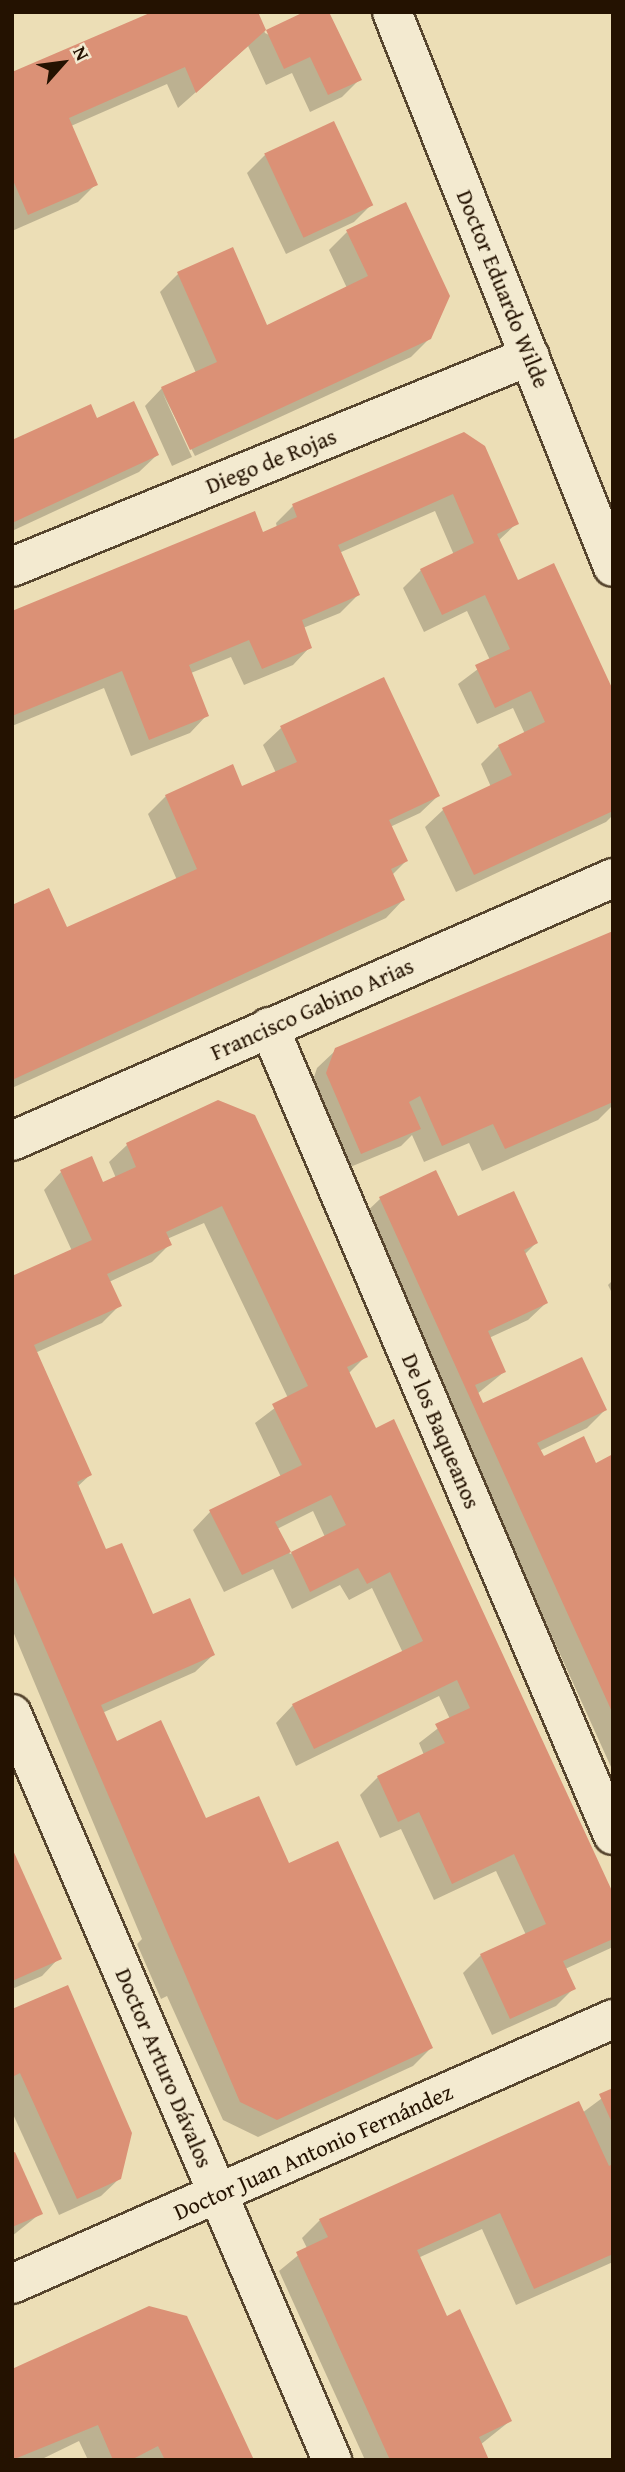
<!DOCTYPE html>
<html>
<head>
<meta charset="utf-8">
<style>
  body { margin:0 }
  #map { position:relative; width:625px; height:2472px; overflow:hidden; background:#ecdeb6; font-family:"Gentium Book Plus",serif }
  div>[style] { position:absolute }
  .shadow>* { inset:0; background:#0003 }
  .building>* { inset:0; background:#db9176; transform-origin:0 0 }
  .roads { filter:drop-shadow(2px 0 #56452e) drop-shadow(-2px 0 #56452e) drop-shadow(0 2px #56452e) drop-shadow(0 -2px #56452e) }
  .minor>* { height:38px; margin:-19px; padding:0 19px; transform-origin:19px; border-radius:19px; background:#f3ead0 }
  span { translate:-50% -50%; white-space:nowrap; text-align:center; line-height:1.15; -webkit-text-stroke:5px #f3ead0; paint-order:stroke }
  .street-label { font-size:23px; color:#241201 }
  .frame { position:absolute; inset:0; border:14px solid #241201; pointer-events:none }
  .north { position:absolute; left:28px; top:28px; width:70px; height:70px; -webkit-text-stroke:5px #f3ead0; paint-order:stroke; rotate:62deg; font-size:19px; font-weight:700; line-height:28px; text-align:center; color:#241201 }
  .north::after { content:''; display:block; margin:auto; width:24px; height:32px; background:#241201; clip-path:polygon(50% 0,100% 100%,50% 72%,0 100%) }
</style>
</head>
<body>
<div id="map">
  <div class="shadow">
    <div style="clip-path:polygon(256px 12px,265px 33px,360px 79px,342px 97px,310px 112px,292px 73px,266px 85px,248px 46px,178px 108px,167px 84px,71px 126px,96px 184px,78px 202px,12px 231px,12px 74px)"></div>
    <div style="clip-path:polygon(265px 155px,372px 204px,354px 222px,286px 254px,247px 173px)"></div>
    <div style="clip-path:polygon(347px 232px,430px 338px,411px 357px,195px 456px,163px 394px,192px 457px,172px 466px,145px 406px,162px 388px,196px 373px,160px 292px,178px 274px,232px 249px,267px 327px,347px 288px,329px 250px)"></div>
    <div style="clip-path:polygon(97px 421px,157px 455px,139px 472px,12px 531px,12px 442px)"></div>
    <div style="clip-path:polygon(464px 434px,517px 523px,498px 541px,517px 582px,613px 693px,613px 815px,606px 822px,456px 892px,425px 827px,443px 810px,491px 787px,481px 764px,499px 746px,525px 734px,513px 708px,477px 724px,458px 684px,490px 660px,467px 611px,424px 632px,403px 588px,421px 570px,454px 555px,435px 511px,339px 553px,358px 595px,340px 613px,303px 628px,310px 647px,293px 665px,244px 685px,231px 657px,191px 673px,207px 715px,190px 733px,131px 756px,104px 688px,12px 726px,12px 614px,262px 534px,277px 528px,276px 523px,293px 506px)"></div>
    <div style="clip-path:polygon(281px 728px,438px 796px,420px 813px,390px 827px,406px 861px,392px 875px,403px 900px,386px 918px,12px 1088px,12px 907px,67px 930px,177px 880px,148px 814px,166px 796px,241px 789px,276px 773px,263px 745px)"></div>
    <div style="clip-path:polygon(336px 1050px,613px 1078px,613px 1105px,598px 1120px,482px 1171px,469px 1143px,424px 1162px,412px 1135px,401px 1146px,343px 1170px,309px 1092px,317px 1068px)"></div>
    <div style="clip-path:polygon(evenodd,218px 1102px,366px 1356px,348px 1374px,613px 1897px,613px 1947px,565px 1969px,574px 1988px,556px 2006px,492px 2035px,463px 1973px,481px 1955px,526px 1935px,496px 1871px,434px 1900px,401px 1829px,380px 1838px,360px 1795px,378px 1777px,424px 1755px,419px 1743px,450px 1719px,439px 1696px,296px 1766px,276px 1723px,293px 1705px,403px 1653px,372px 1588px,349px 1600px,340px 1585px,292px 1609px,273px 1569px,224px 1592px,193px 1530px,210px 1512px,281px 1477px,255px 1423px,288px 1398px,204px 1223px,167px 1239px,169px 1245px,152px 1262px,109px 1282px,120px 1305px,102px 1323px,35px 1353px,90px 1475px,77px 1487px,105px 1551px,152px 1617px,213px 1655px,195px 1672px,102px 1713px,116px 1743px,205px 1821px,288px 1865px,431px 2048px,413px 2066px,258px 2137px,223px 2120px,167px 1996px,161px 1999px,137px 1944px,142px 1939px,12px 1629px,12px 1278px,72px 1251px,44px 1190px,61px 1172px,102px 1184px,116px 1178px,109px 1162px,127px 1145px,218px 1102px,313px 1511px,325px 1537px,290px 1554px,277px 1529px,313px 1511px)"></div>
    <div style="clip-path:polygon(380px 1199px,536px 1243px,524px 1255px,546px 1303px,528px 1320px,489px 1338px,504px 1372px,477px 1394px,482px 1405px,605px 1410px,587px 1428px,539px 1451px,543px 1458px,595px 1465px,613px 1456px,611px 1767px,362px 1216px)"></div>
    <div style="clip-path:polygon(613px 1280px,613px 1295px,608px 1285px)"></div>
    <div style="clip-path:polygon(12px 1853px,59px 1958px,42px 1976px,12px 1989px)"></div>
    <div style="clip-path:polygon(12px 2011px,120px 2178px,101px 2196px,59px 2215px,12px 2112px)"></div>
    <div style="clip-path:polygon(613px 2090px,613px 2262px,516px 2305px,482px 2229px,418px 2258px,446px 2318px,510px 2421px,480px 2445px,487px 2460px,365px 2460px,279px 2271px,307px 2248px,302px 2238px,320px 2220px,582px 2113px)"></div>
    <div style="clip-path:polygon(12px 2155px,41px 2213px,12px 2236px)"></div>
    <div style="clip-path:polygon(12px 2371px,252px 2460px,88px 2460px,79px 2441px,40px 2460px,12px 2460px)"></div>
  </div>
  <div class="building">
    <div style="clip-path:polygon(152px 12px,258px 12px,266px 30px,196px 93px,185px 67px,69px 118px,98px 185px,28px 215px,12px 178px,12px 72px)"></div>
    <div style="clip-path:polygon(304px 12px,329px 12px,362px 80px,328px 95px,310px 57px,284px 69px,266px 30px)"></div>
    <div style="left:334px;top:121px;width:93px;height:77px;rotate:65deg"></div>
    <div style="clip-path:polygon(406px 202px,450px 296px,431px 339px,190px 450px,161px 387px,217px 362px,177px 272px,233px 247px,267px 325px,368px 276px,346px 230px)"></div>
    <div style="clip-path:polygon(134px 401px,159px 455px,12px 523px,12px 440px,91px 404px,97px 418px)"></div>
    <div style="clip-path:polygon(464px 432px,485px 446px,519px 524px,497px 534px,518px 580px,554px 563px,613px 690px,613px 811px,474px 875px,442px 808px,512px 775px,498px 745px,545px 722px,531px 691px,495px 708px,475px 665px,510px 649px,485px 595px,442px 615px,420px 569px,474px 543px,453px 494px,338px 545px,360px 595px,302px 620px,312px 648px,262px 669px,249px 640px,189px 665px,209px 716px,149px 740px,122px 671px,12px 716px,12px 611px,255px 511px,263px 532px,297px 517px,292px 504px)"></div>
    <div style="clip-path:polygon(384px 677px,440px 796px,389px 820px,408px 861px,391px 869px,405px 900px,12px 1080px,12px 905px,49px 888px,67px 927px,197px 869px,165px 795px,233px 764px,242px 786px,297px 762px,280px 726px)"></div>
    <div style="clip-path:polygon(613px 931px,613px 1102px,505px 1149px,493px 1124px,442px 1146px,420px 1096px,409px 1102px,421px 1129px,361px 1154px,326px 1073px,335px 1048px)"></div>
    <div style="clip-path:polygon(218px 1100px,255px 1115px,368px 1357px,347px 1367px,376px 1428px,394px 1419px,613px 1893px,613px 1939px,563px 1961px,576px 1989px,510px 2019px,480px 1954px,546px 1924px,514px 1854px,452px 1884px,419px 1812px,398px 1822px,377px 1776px,445px 1743px,435px 1724px,470px 1708px,457px 1680px,314px 1749px,292px 1704px,423px 1641px,390px 1572px,367px 1584px,358px 1568px,310px 1592px,291px 1552px,346px 1525px,331px 1495px,275px 1522px,291px 1552px,242px 1575px,209px 1510px,302px 1465px,272px 1404px,308px 1386px,222px 1206px,166px 1232px,172px 1245px,107px 1274px,122px 1306px,34px 1345px,92px 1475px,77px 1482px,106px 1549px,122px 1543px,153px 1614px,190px 1598px,215px 1655px,101px 1705px,117px 1741px,161px 1720px,206px 1818px,259px 1796px,289px 1863px,338px 1841px,433px 2048px,277px 2120px,240px 2102px,12px 1571px,12px 1276px,92px 1240px,60px 1170px,92px 1156px,103px 1182px,136px 1167px,126px 1143px)"></div>
    <div style="clip-path:polygon(436px 1170px,458px 1216px,514px 1191px,538px 1243px,524px 1250px,548px 1303px,488px 1331px,506px 1372px,475px 1385px,483px 1403px,582px 1357px,607px 1410px,537px 1443px,544px 1456px,584px 1436px,596px 1463px,613px 1454px,613px 1714px,379px 1197px)"></div>
    <div style="clip-path:polygon(12px 1848px,62px 1959px,12px 1981px)"></div>
    <div style="clip-path:polygon(68px 1985px,132px 2133px,121px 2179px,77px 2199px,20px 2073px,12px 2077px,12px 2009px)"></div>
    <div style="clip-path:polygon(613px 2088px,613px 2125px,599px 2094px)"></div>
    <div style="clip-path:polygon(579px 2101px,609px 2166px,613px 2164px,613px 2254px,534px 2289px,500px 2213px,417px 2250px,447px 2316px,460px 2309px,512px 2421px,479px 2437px,489px 2460px,390px 2460px,296px 2252px,328px 2237px,319px 2219px)"></div>
    <div style="clip-path:polygon(15px 2152px,43px 2214px,12px 2227px,12px 2153px)"></div>
    <div style="clip-path:polygon(149px 2306px,187px 2316px,254px 2460px,165px 2460px,158px 2446px,131px 2460px,113px 2460px,98px 2425px,12px 2460px,12px 2369px)"></div>
  </div>
  <div class="roads">
    <div class="minor">
      <div style="left:392px;top:12px;width:597px;rotate:68.29deg"></div>
      <div style="left:12px;top:567px;width:559px;rotate:-22.16deg"></div>
      <div style="left:269px;top:1027px;width:878px;rotate:66.94deg"></div>
      <div style="left:12px;top:1141px;width:656px;rotate:-23.63deg"></div>
      <div style="left:12px;top:1714px;width:812px;rotate:66.78deg"></div>
      <div style="left:12px;top:2284px;width:657px;rotate:-23.79deg"></div>
    </div>
  </div>
  <div class="street-label">
    <span style="left:503px;top:289px;rotate:68deg">Doctor Eduardo Wilde</span>
    <span style="left:271px;top:461px;rotate:-22deg">Diego de Rojas</span>
    <span style="left:312px;top:1009px;rotate:-24deg">Francisco Gabino Arias</span>
    <span style="left:441px;top:1431px;rotate:67deg">De los Baqueanos</span>
    <span style="left:164px;top:2068px;rotate:67deg">Doctor Arturo Dávalos</span>
    <span style="left:313px;top:2152px;rotate:-24deg">Doctor Juan Antonio Fernández</span>
  </div>
  <div class="frame"></div>
  <div class="north">N</div>
</div>
</body>
</html>
